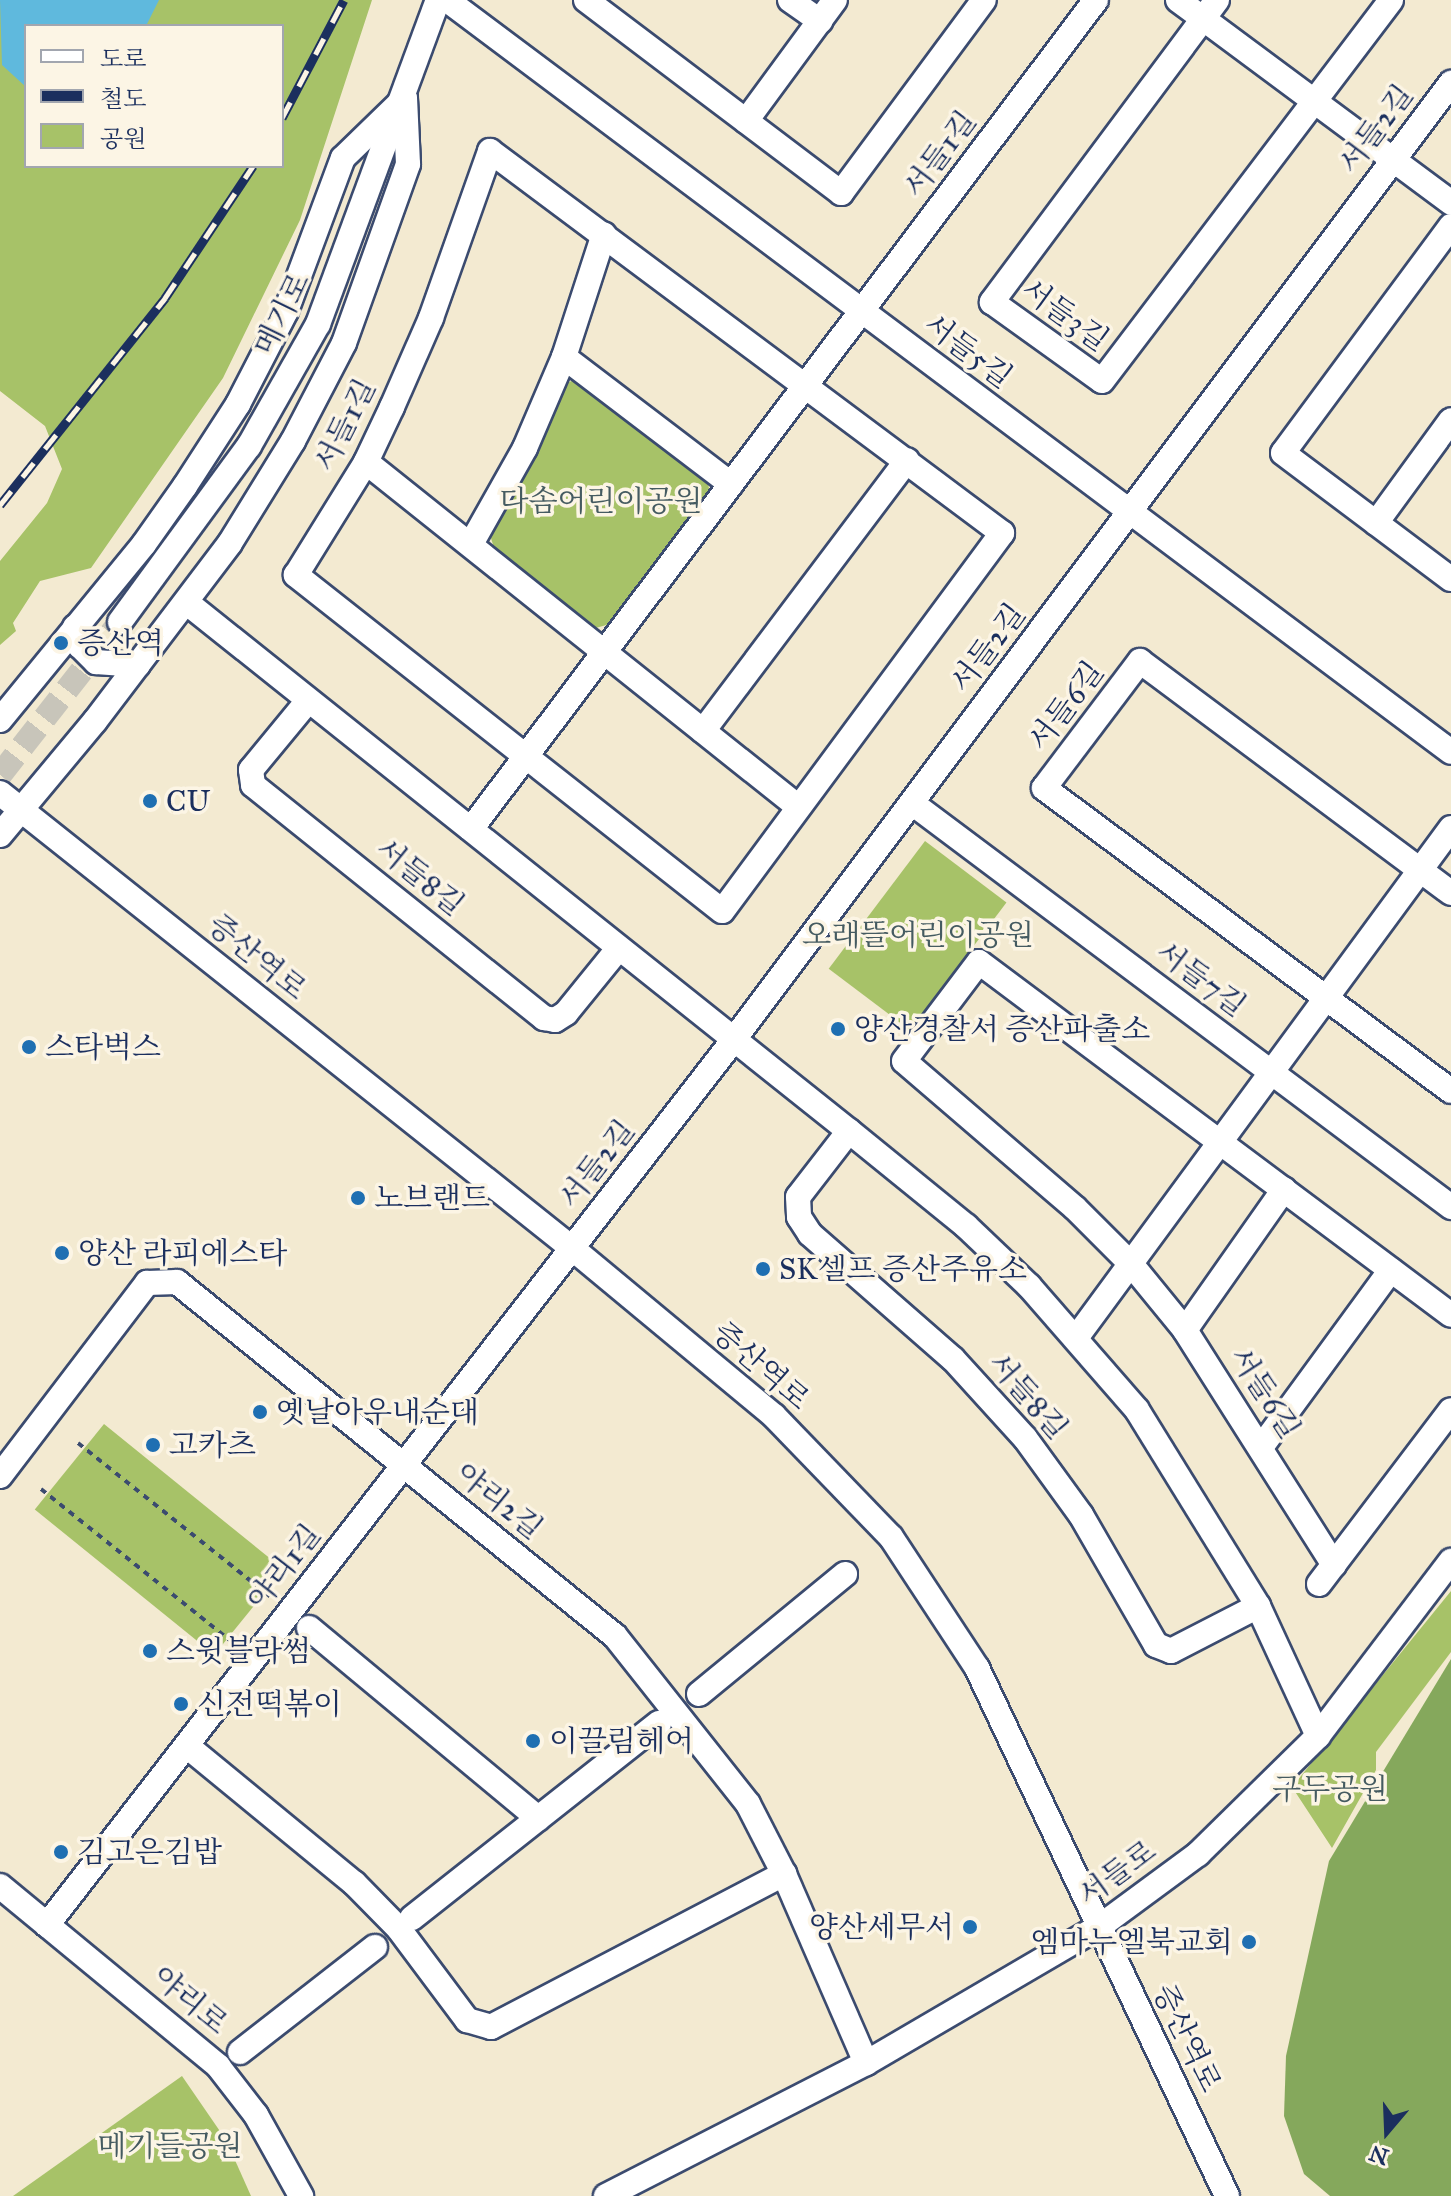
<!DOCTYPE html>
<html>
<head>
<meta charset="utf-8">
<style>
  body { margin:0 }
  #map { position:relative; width:1451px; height:2196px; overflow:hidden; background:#f3ead1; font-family:"IM FELL Great Primer","Noto Serif KR",serif }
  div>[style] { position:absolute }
  .green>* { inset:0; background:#a7c268; transform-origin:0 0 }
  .forest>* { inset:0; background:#85a85c }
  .water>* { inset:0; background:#5fb9dd }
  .minor-tunnel>* { height:24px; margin-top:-12px; transform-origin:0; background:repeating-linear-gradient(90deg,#c8c5ba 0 24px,transparent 0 36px) }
  .path>* { height:4px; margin-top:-2px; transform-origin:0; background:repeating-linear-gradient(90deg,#3b4b6f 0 6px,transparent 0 12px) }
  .roads { filter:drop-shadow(2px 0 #3b4b6f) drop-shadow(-2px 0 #3b4b6f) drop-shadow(0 2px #3b4b6f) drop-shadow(0 -2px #3b4b6f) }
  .minor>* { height:24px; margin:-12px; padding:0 12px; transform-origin:12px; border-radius:12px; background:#fff }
  .rail>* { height:9px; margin-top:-4.5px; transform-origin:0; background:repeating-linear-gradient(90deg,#fcf5e5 0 18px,#1b2f5e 0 36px); box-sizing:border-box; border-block:2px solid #1b2f5e }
  .dots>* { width:22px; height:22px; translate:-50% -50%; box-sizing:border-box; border:4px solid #fcf5e5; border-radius:50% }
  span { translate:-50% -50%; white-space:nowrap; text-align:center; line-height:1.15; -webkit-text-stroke:7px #fcf5e5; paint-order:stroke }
  .street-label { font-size:30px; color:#1b2f5e }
  .park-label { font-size:30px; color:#455b61 }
  .poi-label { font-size:30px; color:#1b2f5e }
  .left { translate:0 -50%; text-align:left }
  .right { translate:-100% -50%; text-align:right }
  .legend { position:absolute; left:24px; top:24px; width:260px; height:144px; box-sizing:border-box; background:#fcf5e5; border:2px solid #a2a6af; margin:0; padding:10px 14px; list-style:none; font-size:24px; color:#1b2f5e }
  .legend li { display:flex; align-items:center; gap:16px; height:40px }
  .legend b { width:40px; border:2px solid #a2a6af }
  .north { position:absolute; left:1347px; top:2092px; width:80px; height:80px; -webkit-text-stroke:6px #fcf5e5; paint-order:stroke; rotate:199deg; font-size:22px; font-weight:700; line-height:32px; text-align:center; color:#1b2f5e }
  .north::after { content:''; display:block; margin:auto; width:28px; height:36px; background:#1b2f5e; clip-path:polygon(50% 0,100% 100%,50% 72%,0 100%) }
</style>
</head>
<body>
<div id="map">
  <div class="green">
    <div style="clip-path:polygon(evenodd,0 0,372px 0,300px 220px,223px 378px,91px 568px,40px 581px,13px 623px,16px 631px,0 645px,0 561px,47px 503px,62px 469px,45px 426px,0 391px,0 0,26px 26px,282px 26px,282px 166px,26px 166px,26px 26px)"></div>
    <div style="clip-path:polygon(577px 379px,707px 479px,710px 493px,610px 624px,592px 629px,496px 554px,490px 535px,561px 385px)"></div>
    <div style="left:925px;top:841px;width:102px;height:160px;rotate:37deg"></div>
    <div style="left:104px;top:1424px;width:231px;height:110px;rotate:39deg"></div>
    <div style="clip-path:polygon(1451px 1591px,1451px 1652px,1376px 1752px,1376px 1770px,1332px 1848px,1292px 1787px)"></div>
    <div style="clip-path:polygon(182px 2076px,226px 2140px,251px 2196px,13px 2196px)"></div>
  </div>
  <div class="forest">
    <div style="clip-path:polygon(1451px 1659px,1451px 2196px,1330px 2196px,1304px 2174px,1284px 2116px,1286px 2056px,1329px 1861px)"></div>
  </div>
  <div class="water">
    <div style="clip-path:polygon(0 0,159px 0,146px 26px,26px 26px,26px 87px,2px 65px)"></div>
  </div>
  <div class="minor-tunnel">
    <div style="left:0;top:775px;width:194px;rotate:-51.9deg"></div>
  </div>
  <div class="path">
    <div style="left:78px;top:1443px;width:247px;rotate:38.6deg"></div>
    <div style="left:41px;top:1489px;width:246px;rotate:38.7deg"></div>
  </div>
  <div class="roads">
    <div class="minor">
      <div style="left:447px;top:0;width:1254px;rotate:36.83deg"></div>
      <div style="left:586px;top:0;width:320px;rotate:37.1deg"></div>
      <div style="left:841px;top:193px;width:240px;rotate:-53.5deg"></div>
      <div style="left:790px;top:0;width:37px;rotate:35deg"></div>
      <div style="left:1178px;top:0;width:340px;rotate:36.6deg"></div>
      <div style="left:1217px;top:0;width:377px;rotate:126.7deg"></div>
      <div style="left:992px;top:302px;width:135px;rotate:35.7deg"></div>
      <div style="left:1102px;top:381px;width:478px;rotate:-52.8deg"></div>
      <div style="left:746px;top:121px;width:150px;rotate:-53.7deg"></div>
      <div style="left:490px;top:151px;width:639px;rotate:36.73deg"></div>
      <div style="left:1002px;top:533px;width:470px;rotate:126.5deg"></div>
      <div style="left:722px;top:911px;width:543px;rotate:-141.74deg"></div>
      <div style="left:296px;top:575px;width:133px;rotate:-58.2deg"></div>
      <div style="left:366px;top:462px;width:61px;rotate:-64.7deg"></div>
      <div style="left:392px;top:407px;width:97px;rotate:-66.3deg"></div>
      <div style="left:431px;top:318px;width:177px;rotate:-70.5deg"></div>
      <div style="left:1451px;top:226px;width:282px;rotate:126.5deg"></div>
      <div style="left:1283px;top:453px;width:210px;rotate:36.9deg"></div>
      <div style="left:564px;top:357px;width:210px;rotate:37.3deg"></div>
      <div style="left:366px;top:462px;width:551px;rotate:38.59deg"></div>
      <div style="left:1376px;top:523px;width:127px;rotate:-53.9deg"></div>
      <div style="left:471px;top:544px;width:110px;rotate:-60.6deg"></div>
      <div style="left:525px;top:448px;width:99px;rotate:-66.8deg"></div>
      <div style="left:564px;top:357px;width:129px;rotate:-72deg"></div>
      <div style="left:186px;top:602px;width:848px;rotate:38.59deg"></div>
      <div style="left:849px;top:1131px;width:83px;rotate:127.7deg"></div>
      <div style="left:798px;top:1197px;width:20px;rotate:87deg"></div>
      <div style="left:799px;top:1217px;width:20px;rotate:57deg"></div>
      <div style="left:810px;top:1234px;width:190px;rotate:41.2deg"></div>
      <div style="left:953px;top:1359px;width:107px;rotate:47.7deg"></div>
      <div style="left:1025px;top:1438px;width:95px;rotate:54deg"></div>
      <div style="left:1081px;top:1515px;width:150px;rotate:60deg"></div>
      <div style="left:1156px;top:1645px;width:16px;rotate:22deg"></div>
      <div style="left:1171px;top:1651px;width:98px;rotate:-27.3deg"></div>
      <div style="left:120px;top:622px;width:218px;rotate:-53.8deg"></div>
      <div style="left:249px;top:446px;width:140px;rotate:-60.5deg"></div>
      <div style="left:318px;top:324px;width:346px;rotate:-69.7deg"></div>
      <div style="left:75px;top:627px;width:20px;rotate:75deg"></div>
      <div style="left:80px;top:646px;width:23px;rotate:45deg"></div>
      <div style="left:96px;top:662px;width:42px;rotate:4.1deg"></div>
      <div style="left:307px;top:702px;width:88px;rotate:129.5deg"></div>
      <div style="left:251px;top:770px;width:15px;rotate:82deg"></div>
      <div style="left:253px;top:785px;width:373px;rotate:38.7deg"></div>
      <div style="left:544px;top:1018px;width:11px;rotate:10deg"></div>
      <div style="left:555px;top:1020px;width:13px;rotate:-32deg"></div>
      <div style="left:566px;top:1013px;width:82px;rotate:-50.9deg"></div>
      <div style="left:0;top:720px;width:227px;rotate:-50.7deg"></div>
      <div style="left:144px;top:544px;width:71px;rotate:-54.7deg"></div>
      <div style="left:185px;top:486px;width:98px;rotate:-57.1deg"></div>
      <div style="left:238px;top:404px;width:105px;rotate:-62.7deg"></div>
      <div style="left:286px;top:311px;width:163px;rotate:-69.6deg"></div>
      <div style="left:343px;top:158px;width:86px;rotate:-44.1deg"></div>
      <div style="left:703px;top:731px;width:339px;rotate:-53deg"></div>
      <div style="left:0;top:793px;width:732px;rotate:38.51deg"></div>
      <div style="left:573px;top:1249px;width:261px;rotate:39.7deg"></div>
      <div style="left:774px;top:1416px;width:168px;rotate:46deg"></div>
      <div style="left:891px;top:1537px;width:157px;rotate:56.7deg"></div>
      <div style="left:977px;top:1668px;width:584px;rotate:64.66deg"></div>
      <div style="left:912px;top:803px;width:674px;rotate:36.85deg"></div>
      <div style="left:471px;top:829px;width:1038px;rotate:-52.99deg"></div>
      <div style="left:0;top:835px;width:148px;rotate:-50.2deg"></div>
      <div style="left:95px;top:721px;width:223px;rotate:-52.8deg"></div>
      <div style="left:230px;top:543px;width:120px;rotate:-58.3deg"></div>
      <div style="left:293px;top:441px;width:110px;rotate:-62.5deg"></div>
      <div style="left:344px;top:343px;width:190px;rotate:-70.3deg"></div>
      <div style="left:408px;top:164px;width:66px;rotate:-92.6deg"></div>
      <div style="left:1451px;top:893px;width:388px;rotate:-143.3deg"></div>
      <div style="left:1140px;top:661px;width:159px;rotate:127.1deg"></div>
      <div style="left:1044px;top:788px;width:507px;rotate:36.67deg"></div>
      <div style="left:849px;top:1131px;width:151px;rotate:39.1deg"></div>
      <div style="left:966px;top:1226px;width:87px;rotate:43.6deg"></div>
      <div style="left:1029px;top:1286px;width:164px;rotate:48.9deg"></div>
      <div style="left:1137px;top:1410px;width:230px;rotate:58.3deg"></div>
      <div style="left:1258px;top:1606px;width:143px;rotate:65.2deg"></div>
      <div style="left:1185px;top:1330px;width:172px;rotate:-54.9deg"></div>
      <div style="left:1076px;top:1338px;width:633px;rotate:-53.67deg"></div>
      <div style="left:1262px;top:1446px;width:218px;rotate:-53.8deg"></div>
      <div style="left:0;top:1476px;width:243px;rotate:-52.7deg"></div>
      <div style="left:147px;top:1283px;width:30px;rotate:-2deg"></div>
      <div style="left:177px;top:1282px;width:563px;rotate:38.95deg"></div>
      <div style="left:615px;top:1636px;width:214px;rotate:51.6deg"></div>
      <div style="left:748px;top:1804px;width:79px;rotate:62.8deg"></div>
      <div style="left:784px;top:1874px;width:206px;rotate:66.5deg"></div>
      <div style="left:1334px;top:1565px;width:278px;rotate:-122.4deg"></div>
      <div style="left:1185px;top:1330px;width:85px;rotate:-129.3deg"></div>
      <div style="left:1131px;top:1264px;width:79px;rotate:-135deg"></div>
      <div style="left:1075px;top:1208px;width:225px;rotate:-139.3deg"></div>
      <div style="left:904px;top:1061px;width:124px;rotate:-52.9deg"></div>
      <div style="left:979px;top:962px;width:589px;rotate:36.79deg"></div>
      <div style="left:1319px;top:1584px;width:218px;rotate:-52.8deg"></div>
      <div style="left:309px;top:1628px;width:298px;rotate:39.7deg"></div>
      <div style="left:699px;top:1694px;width:189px;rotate:-39.4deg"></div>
      <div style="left:187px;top:1746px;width:216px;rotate:39.4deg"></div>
      <div style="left:354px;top:1883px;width:64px;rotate:45.6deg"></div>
      <div style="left:399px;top:1929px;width:114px;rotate:53.2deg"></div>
      <div style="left:467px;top:2020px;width:25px;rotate:16deg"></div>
      <div style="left:491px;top:2027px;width:331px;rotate:-27.6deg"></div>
      <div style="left:0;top:1886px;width:283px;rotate:39.5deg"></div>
      <div style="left:218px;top:2066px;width:62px;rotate:52.2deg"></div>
      <div style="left:256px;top:2115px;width:93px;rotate:60.9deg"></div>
      <div style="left:412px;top:1918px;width:315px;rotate:-38.3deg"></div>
      <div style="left:47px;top:1925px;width:1118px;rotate:-52.2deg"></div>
      <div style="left:732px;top:1042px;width:1199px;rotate:-53.14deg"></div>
      <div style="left:240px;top:2052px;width:171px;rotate:-37.9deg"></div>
      <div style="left:606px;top:2196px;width:292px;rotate:-27.1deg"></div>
      <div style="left:866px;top:2063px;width:270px;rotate:-30.3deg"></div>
      <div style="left:1099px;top:1927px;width:123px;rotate:-36.4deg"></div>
      <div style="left:1198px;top:1854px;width:168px;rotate:-44.5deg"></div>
      <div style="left:1318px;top:1736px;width:220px;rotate:-52.8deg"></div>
    </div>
  </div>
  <div class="rail">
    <div style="left:282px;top:118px;width:133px;rotate:-62.3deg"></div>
    <div style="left:0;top:505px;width:265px;rotate:-51.4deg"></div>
    <div style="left:165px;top:298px;width:159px;rotate:-56.3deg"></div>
  </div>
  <div class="dots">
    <div style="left:61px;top:643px;background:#1f6fb2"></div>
    <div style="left:150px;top:801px;background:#1f6fb2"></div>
    <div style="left:838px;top:1029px;background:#1f6fb2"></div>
    <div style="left:29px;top:1047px;background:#1f6fb2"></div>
    <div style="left:358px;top:1198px;background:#1f6fb2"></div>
    <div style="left:62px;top:1253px;background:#1f6fb2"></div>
    <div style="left:763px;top:1269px;background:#1f6fb2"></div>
    <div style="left:260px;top:1412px;background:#1f6fb2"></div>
    <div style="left:153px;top:1445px;background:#1f6fb2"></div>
    <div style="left:150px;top:1651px;background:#1f6fb2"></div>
    <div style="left:181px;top:1704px;background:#1f6fb2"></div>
    <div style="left:533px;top:1741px;background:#1f6fb2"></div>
    <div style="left:61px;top:1852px;background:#1f6fb2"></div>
    <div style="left:970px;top:1927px;background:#1f6fb2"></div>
    <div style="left:1249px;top:1942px;background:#1f6fb2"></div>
  </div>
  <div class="street-label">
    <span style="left:1376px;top:129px;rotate:-53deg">서들2길</span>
    <span style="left:940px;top:154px;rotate:-53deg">서들1길</span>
    <span style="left:282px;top:314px;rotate:-64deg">메기로</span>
    <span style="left:1065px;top:315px;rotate:36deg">서들3길</span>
    <span style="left:968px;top:351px;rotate:37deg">서들5길</span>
    <span style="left:345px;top:425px;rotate:-63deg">서들1길</span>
    <span style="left:988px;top:648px;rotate:-53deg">서들2길</span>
    <span style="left:1066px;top:706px;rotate:-53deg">서들6길</span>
    <span style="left:420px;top:877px;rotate:39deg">서들8길</span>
    <span style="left:257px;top:957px;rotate:39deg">증산역로</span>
    <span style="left:1201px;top:979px;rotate:37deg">서들7길</span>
    <span style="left:597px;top:1164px;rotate:-52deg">서들2길</span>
    <span style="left:761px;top:1366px;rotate:41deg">증산역로</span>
    <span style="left:1265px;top:1393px;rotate:57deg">서들6길</span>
    <span style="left:1028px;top:1396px;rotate:49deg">서들8길</span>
    <span style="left:499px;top:1501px;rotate:39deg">야리2길</span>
    <span style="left:284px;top:1567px;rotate:-52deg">야리1길</span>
    <span style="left:1117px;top:1873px;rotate:-36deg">서들로</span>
    <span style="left:190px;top:2000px;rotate:40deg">야리로</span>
    <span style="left:1187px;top:2038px;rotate:64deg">증산역로</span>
  </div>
  <div class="park-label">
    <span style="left:601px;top:501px">다솜어린이공원</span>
    <span style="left:918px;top:935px">오래뜰어린이공원</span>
    <span style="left:1330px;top:1789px">구두공원</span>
    <span style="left:170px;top:2146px">메기들공원</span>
  </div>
  <div class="poi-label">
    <span class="left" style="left:77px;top:643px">증산역</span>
    <span class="left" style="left:166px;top:801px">CU</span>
    <span class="left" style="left:854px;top:1029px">양산경찰서 증산파출소</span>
    <span class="left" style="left:45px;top:1047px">스타벅스</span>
    <span class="left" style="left:374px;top:1198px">노브랜드</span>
    <span class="left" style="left:78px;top:1253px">양산 라피에스타</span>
    <span class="left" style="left:779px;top:1269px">SK셀프 증산주유소</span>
    <span class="left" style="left:276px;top:1412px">옛날아우내순대</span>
    <span class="left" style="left:169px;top:1445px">고카츠</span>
    <span class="left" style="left:166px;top:1651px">스윗블라썸</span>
    <span class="left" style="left:197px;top:1704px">신전떡볶이</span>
    <span class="left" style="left:549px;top:1741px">이끌림헤어</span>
    <span class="left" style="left:77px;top:1852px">김고은김밥</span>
    <span class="right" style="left:954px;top:1927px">양산세무서</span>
    <span class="right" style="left:1233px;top:1942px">엠마누엘북교회</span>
  </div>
  <ul class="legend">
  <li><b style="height:10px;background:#fff"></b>도로</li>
  <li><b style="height:10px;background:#1b2f5e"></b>철도</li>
  <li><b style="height:22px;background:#a7c268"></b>공원</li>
  </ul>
  <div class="north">N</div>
</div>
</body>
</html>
